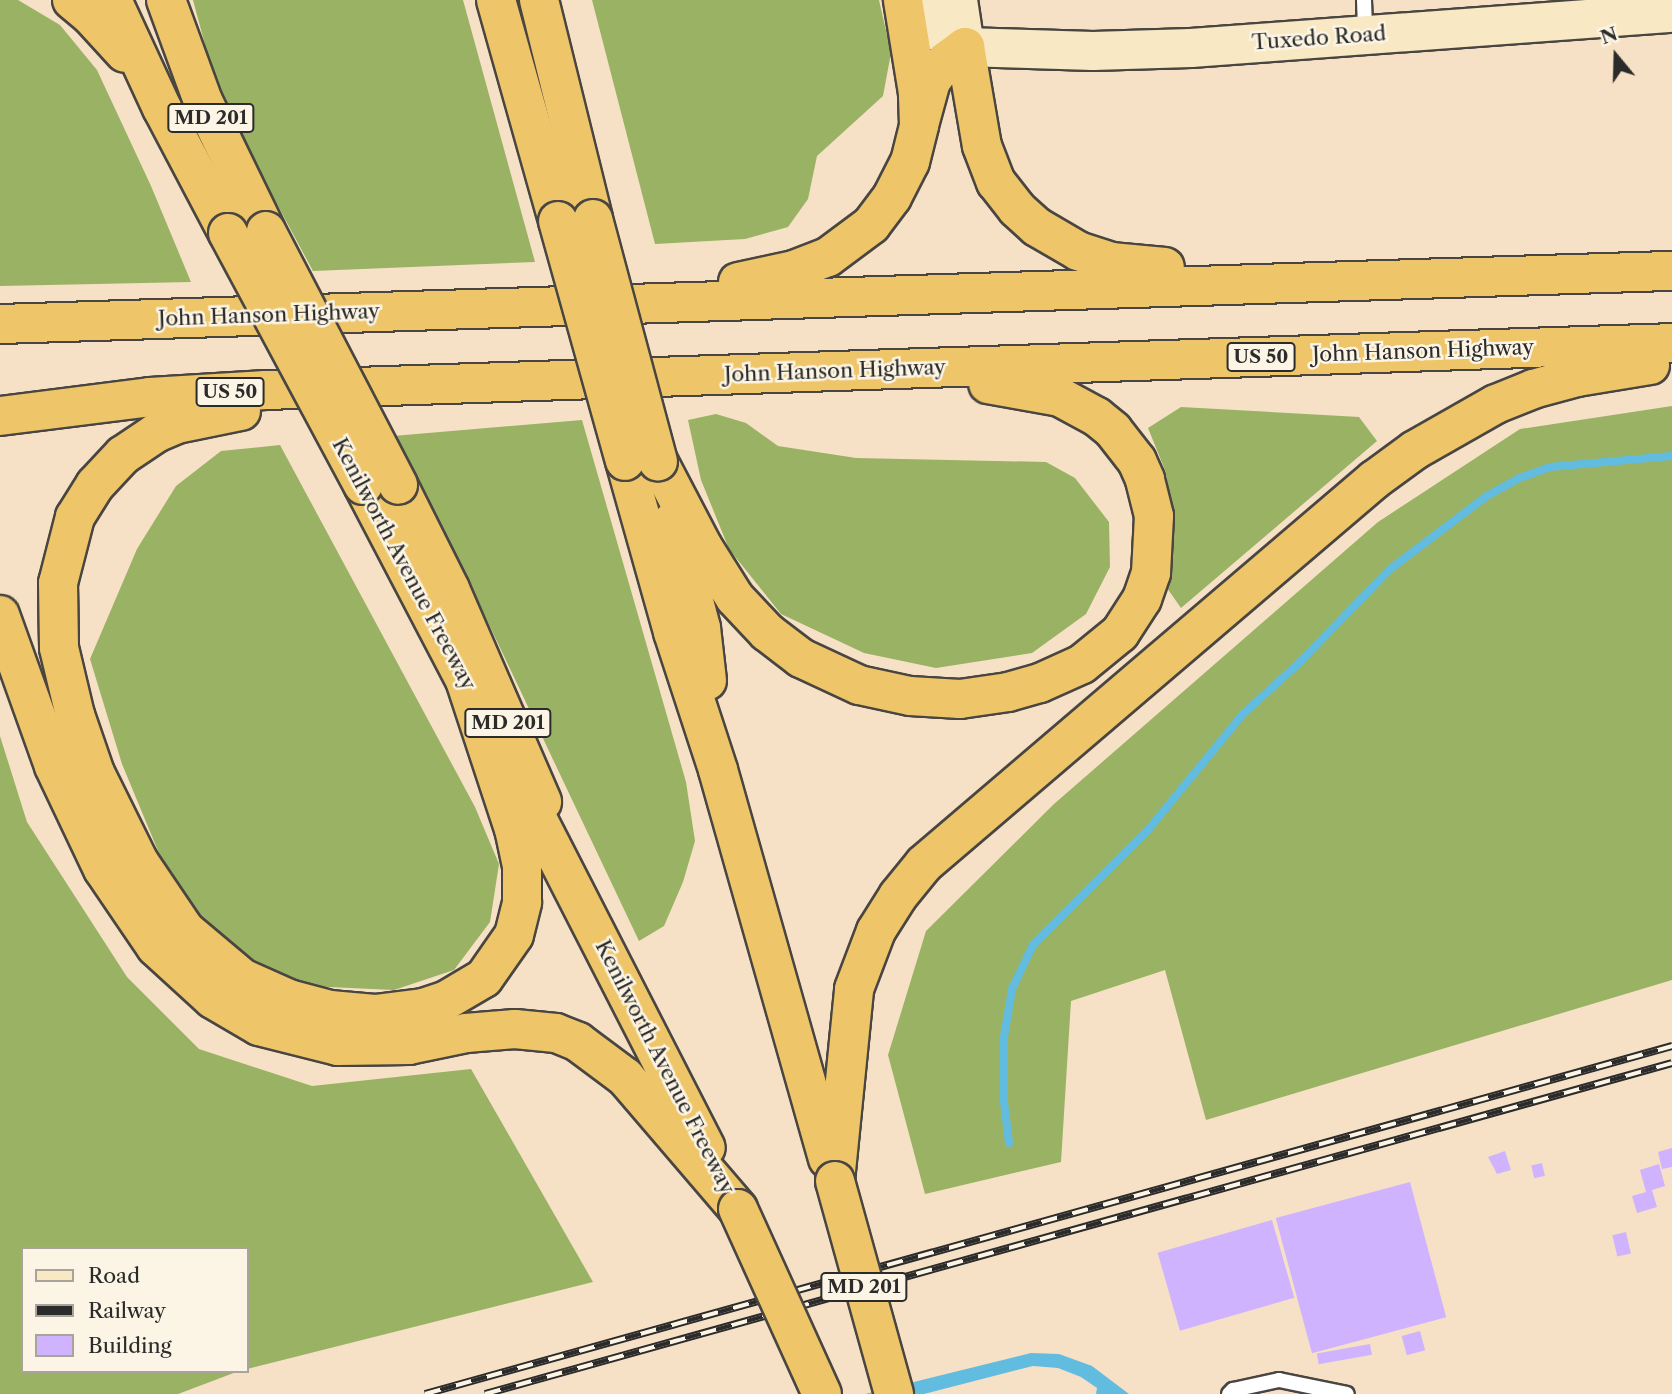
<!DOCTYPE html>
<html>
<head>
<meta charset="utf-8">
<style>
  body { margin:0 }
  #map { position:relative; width:1672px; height:1394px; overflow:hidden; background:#f6e1c6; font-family:"Libre Caslon Text",serif }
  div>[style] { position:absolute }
  .forest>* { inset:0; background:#9ab263 }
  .water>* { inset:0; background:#62bce0 }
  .stream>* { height:8px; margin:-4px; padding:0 4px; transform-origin:4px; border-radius:4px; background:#62bce0 }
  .building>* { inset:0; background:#d0b3fe; transform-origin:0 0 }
  .roads { filter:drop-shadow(2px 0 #494642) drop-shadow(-2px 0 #494642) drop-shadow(0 2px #494642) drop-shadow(0 -2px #494642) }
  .lane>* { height:14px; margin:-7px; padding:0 7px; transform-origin:7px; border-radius:7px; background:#fff }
  .secondary>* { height:38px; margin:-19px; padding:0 19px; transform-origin:19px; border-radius:19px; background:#f8e8c3 }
  .highway>* { height:38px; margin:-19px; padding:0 19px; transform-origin:19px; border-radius:19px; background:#eec569 }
  .rail>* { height:8px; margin-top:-4px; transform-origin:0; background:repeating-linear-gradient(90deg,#fcf5e5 0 16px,#2b2b2b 0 32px); box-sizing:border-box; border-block:2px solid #2b2b2b }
  .bridges { filter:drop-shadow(2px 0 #494642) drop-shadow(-2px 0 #494642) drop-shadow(0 2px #494642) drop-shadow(0 -2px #494642) }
  .highway-bridge>* { height:38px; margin:-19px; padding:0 19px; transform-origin:19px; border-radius:19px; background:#eec569 }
  span { translate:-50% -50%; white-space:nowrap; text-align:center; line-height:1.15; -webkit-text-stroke:5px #fcf5e5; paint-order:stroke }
  .shield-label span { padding:2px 5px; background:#fcf5e5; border:2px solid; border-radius:5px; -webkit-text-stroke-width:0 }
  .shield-label { font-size:19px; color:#2b2b2b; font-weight:700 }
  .street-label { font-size:21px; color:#2b2b2b }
  .legend { position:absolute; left:21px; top:1247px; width:228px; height:126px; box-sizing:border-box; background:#fcf5e5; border:2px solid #a8a49b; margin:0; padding:9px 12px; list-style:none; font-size:21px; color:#2b2b2b }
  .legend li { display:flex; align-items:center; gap:14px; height:35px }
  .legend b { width:35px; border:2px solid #a8a49b }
  .north { position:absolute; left:1581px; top:21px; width:70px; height:70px; -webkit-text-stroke:5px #fcf5e5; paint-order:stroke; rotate:341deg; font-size:19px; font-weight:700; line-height:28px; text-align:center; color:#2b2b2b }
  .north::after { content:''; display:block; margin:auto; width:24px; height:32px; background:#2b2b2b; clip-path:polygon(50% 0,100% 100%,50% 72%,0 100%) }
</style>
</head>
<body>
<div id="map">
  <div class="forest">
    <div style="clip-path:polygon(0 0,18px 0,60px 25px,97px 70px,151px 186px,191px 282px,0 286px)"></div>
    <div style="clip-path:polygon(193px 0,463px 0,535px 262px,313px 271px,257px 167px,211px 67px)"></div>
    <div style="clip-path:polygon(592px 0,879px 0,891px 53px,883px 96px,817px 156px,808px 199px,788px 227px,745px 239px,655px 244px)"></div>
    <div style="clip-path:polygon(1672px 406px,1672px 980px,1206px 1120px,1165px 970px,1071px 1001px,1061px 1162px,925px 1194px,888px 1055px,926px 931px,1054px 804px,1378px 522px,1520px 429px)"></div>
    <div style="clip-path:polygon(1181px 407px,1359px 417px,1377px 441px,1181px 608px,1167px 588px,1174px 517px,1165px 470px,1148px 428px)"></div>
    <div style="clip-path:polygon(716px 414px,746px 423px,778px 446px,856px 458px,1046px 462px,1075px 478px,1109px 522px,1110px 567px,1086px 614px,1032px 653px,936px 668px,864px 653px,781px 614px,729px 549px,701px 480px,688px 420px)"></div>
    <div style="clip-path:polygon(582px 420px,686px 782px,695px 841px,683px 882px,664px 926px,639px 941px,457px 557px,393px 436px)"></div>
    <div style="clip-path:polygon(280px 445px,475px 807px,499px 864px,490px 922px,454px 970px,394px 990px,307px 986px,256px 961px,207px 927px,161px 858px,122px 764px,90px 659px,137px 549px,176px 486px,221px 451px)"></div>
    <div style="clip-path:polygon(0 736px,27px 822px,127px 977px,199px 1049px,312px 1086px,471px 1069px,593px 1282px,247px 1369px,247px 1249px,23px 1249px,23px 1371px,239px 1371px,178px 1394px,0 1394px)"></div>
  </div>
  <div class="water">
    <div style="clip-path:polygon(1031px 1353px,1059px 1354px,1092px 1366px,1129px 1394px,1096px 1394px,1097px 1388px,1081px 1377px,1058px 1368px,1033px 1366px,924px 1394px,865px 1394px)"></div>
  </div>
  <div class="stream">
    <div style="left:1009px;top:1143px;width:41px;rotate:-97deg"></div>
    <div style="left:1004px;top:1102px;width:65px;rotate:-90deg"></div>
    <div style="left:1004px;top:1037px;width:49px;rotate:-80.5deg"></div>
    <div style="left:1012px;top:989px;width:49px;rotate:-64.5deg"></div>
    <div style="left:1033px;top:945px;width:163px;rotate:-45deg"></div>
    <div style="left:1148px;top:830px;width:150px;rotate:-50.7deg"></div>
    <div style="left:1243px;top:714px;width:74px;rotate:-42.3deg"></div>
    <div style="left:1298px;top:664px;width:131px;rotate:-45.9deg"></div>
    <div style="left:1389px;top:570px;width:123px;rotate:-37.1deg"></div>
    <div style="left:1487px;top:496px;width:38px;rotate:-29deg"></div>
    <div style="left:1520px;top:478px;width:32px;rotate:-20deg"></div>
    <div style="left:1550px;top:467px;width:122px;rotate:-5.2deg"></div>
  </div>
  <div class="building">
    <div style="clip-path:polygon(1672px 1148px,1672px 1167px,1662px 1169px,1658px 1152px)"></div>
    <div style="clip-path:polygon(1505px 1151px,1511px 1170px,1497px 1174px,1488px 1157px)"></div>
    <div style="left:1542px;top:1163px;width:13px;height:11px;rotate:77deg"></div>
    <div style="clip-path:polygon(1659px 1164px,1665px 1186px,1652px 1190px,1657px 1207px,1637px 1213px,1632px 1196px,1646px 1192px,1640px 1170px)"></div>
    <div style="left:1410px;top:1182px;width:140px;height:139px;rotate:75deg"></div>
    <div style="left:1272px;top:1220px;width:81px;height:119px;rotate:74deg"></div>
    <div style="left:1626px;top:1232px;width:22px;height:14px;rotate:77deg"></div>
    <div style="left:1420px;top:1331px;width:20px;height:19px;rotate:75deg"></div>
    <div style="left:1370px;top:1344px;width:11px;height:54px;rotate:80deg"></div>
  </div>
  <div class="roads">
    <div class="lane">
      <div style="left:1364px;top:0;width:33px;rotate:88deg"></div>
      <div style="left:1229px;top:1394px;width:6px;rotate:-45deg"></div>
      <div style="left:1233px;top:1390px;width:47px;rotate:-12.3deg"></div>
      <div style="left:1279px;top:1380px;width:69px;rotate:11.6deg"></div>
    </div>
    <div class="secondary">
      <div style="left:919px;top:0;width:36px;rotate:60deg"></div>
      <div style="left:937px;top:31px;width:32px;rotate:30deg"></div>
      <div style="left:965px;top:47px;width:128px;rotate:1.8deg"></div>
      <div style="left:1093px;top:51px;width:98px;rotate:-1.8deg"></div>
      <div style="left:1191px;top:48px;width:482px;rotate:-4.2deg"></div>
      <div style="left:958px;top:0;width:48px;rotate:81.5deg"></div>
    </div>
    <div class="highway">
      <div style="left:72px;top:0;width:25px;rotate:40deg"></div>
      <div style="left:91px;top:16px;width:50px;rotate:47.4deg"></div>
      <div style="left:112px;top:0;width:119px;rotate:65.2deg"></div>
      <div style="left:162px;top:108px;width:141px;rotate:62.2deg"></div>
      <div style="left:166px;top:0;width:108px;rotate:69.9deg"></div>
      <div style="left:203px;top:101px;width:144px;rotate:64.1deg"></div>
      <div style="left:496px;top:0;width:230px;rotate:74.3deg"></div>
      <div style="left:539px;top:0;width:226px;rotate:76.1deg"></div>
      <div style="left:919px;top:125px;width:46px;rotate:-74.7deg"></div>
      <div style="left:931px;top:81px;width:25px;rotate:-53deg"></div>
      <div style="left:946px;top:61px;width:24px;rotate:-36deg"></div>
      <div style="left:965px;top:47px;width:100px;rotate:80.3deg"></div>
      <div style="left:982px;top:146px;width:39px;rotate:69deg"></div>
      <div style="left:996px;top:182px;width:34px;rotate:52deg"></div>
      <div style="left:1017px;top:209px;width:27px;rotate:42deg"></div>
      <div style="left:1037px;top:227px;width:48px;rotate:30.3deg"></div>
      <div style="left:1078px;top:251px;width:35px;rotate:18deg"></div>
      <div style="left:1111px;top:262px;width:54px;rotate:5.3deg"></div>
      <div style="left:738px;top:282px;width:57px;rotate:-12.1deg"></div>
      <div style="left:794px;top:270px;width:36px;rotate:-21deg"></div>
      <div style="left:828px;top:257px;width:54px;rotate:-36.7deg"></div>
      <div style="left:871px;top:225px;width:35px;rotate:-53deg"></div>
      <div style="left:892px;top:197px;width:39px;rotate:-63deg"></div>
      <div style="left:910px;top:162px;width:38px;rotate:-76deg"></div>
      <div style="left:919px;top:125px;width:32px;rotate:-92deg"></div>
      <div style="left:918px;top:93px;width:94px;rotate:-99.2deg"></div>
      <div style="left:0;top:324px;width:1673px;rotate:-1.82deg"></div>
      <div style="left:241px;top:411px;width:65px;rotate:168.5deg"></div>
      <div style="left:177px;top:424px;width:23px;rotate:157deg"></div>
      <div style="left:156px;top:433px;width:40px;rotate:146deg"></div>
      <div style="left:123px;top:455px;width:41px;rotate:133deg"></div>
      <div style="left:95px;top:485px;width:38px;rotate:122deg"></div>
      <div style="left:75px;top:517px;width:68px;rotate:104.4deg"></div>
      <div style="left:58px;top:583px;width:65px;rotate:89.1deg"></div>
      <div style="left:59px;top:648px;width:69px;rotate:76.6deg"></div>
      <div style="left:75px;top:715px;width:61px;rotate:71deg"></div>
      <div style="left:95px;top:773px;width:99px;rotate:63.7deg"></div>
      <div style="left:139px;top:862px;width:82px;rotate:55.9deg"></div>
      <div style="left:185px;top:930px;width:75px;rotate:40.1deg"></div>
      <div style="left:242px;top:978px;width:51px;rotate:24.1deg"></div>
      <div style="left:289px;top:999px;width:42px;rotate:15deg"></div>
      <div style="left:330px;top:1010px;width:45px;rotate:5.1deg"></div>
      <div style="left:375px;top:1014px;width:48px;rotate:-7.1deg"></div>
      <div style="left:423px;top:1008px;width:23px;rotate:-18deg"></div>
      <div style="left:445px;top:1001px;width:45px;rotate:-30.5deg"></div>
      <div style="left:484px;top:978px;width:52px;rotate:-55.1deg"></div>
      <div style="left:514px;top:935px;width:34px;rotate:-76deg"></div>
      <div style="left:522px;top:902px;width:36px;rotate:-90deg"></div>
      <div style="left:522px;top:866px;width:38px;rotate:-102deg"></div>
      <div style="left:514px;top:829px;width:163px;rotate:-108.2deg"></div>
      <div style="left:0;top:416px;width:151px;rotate:-7.2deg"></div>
      <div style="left:150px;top:397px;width:116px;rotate:-3.5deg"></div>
      <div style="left:266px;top:390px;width:1407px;rotate:-1.91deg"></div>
      <div style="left:625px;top:461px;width:178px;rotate:74.3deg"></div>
      <div style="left:673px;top:632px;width:145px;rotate:71.9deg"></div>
      <div style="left:718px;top:770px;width:404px;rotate:74.2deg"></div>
      <div style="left:658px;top:461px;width:97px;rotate:62.4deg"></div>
      <div style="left:703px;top:547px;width:60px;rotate:57.9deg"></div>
      <div style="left:735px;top:598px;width:47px;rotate:46.7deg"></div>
      <div style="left:767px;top:632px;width:43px;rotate:37.4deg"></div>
      <div style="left:801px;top:658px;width:64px;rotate:25deg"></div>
      <div style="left:859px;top:685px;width:52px;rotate:12.2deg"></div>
      <div style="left:910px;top:696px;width:50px;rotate:3.4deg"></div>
      <div style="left:960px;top:699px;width:49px;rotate:-8.3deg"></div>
      <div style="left:1008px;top:692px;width:33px;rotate:-16deg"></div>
      <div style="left:1040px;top:683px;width:46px;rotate:-24.3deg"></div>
      <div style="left:1082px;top:664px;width:49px;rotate:-39.2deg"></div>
      <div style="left:1120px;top:633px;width:40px;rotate:-57.1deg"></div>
      <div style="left:1142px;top:599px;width:28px;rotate:-71deg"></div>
      <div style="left:1151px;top:573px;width:57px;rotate:-87deg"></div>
      <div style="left:1154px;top:516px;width:38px;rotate:-104deg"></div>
      <div style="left:1145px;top:479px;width:20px;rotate:-114deg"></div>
      <div style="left:1137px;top:461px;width:39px;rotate:-128deg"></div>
      <div style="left:1113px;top:430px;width:21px;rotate:-141deg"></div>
      <div style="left:1097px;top:417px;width:42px;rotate:-151.6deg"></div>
      <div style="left:1060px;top:397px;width:73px;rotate:-169.8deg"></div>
      <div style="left:363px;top:485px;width:239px;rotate:62.4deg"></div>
      <div style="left:398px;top:485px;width:116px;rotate:63.4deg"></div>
      <div style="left:450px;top:589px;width:232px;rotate:66.6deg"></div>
      <div style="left:673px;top:521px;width:111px;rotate:75.3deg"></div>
      <div style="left:701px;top:628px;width:53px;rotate:83.5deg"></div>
      <div style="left:0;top:615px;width:160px;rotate:70.3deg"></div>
      <div style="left:54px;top:766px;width:114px;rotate:64.6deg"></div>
      <div style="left:103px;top:869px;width:94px;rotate:55.8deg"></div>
      <div style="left:156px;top:947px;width:77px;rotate:42.4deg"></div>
      <div style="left:213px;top:999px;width:53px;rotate:30.4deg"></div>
      <div style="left:259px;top:1026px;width:81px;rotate:14.2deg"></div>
      <div style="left:338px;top:1046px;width:71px;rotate:-0.8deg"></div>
      <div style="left:409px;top:1045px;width:58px;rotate:-11.9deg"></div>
      <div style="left:466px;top:1033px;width:49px;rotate:-4.7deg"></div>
      <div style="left:515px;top:1029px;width:41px;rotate:5.6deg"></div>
      <div style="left:556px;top:1033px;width:24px;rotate:22deg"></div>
      <div style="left:578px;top:1042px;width:59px;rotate:36.7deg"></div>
      <div style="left:625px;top:1077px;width:174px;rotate:49.4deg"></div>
      <div style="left:518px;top:781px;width:412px;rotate:62.9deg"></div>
      <div style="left:835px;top:1181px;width:193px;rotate:-84.3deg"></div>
      <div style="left:854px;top:989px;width:62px;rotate:-69.2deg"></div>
      <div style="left:876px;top:931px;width:41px;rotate:-57.8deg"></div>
      <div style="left:898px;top:896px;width:41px;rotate:-50.9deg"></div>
      <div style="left:924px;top:864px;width:592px;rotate:-40.48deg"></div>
      <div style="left:1374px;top:480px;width:51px;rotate:-36.2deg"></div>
      <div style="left:1415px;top:450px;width:93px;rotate:-29.6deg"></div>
      <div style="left:1496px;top:404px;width:40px;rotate:-22deg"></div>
      <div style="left:1533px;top:389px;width:46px;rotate:-15.3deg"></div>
      <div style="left:1577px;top:377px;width:74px;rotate:-9.3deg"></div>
    </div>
  </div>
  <div class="rail">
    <div style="left:425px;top:1394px;width:1295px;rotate:-15.59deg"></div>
    <div style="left:485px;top:1394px;width:1232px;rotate:-15.58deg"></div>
  </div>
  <div class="bridges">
    <div class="highway-bridge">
      <div style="left:593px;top:219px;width:251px;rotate:75deg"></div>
      <div style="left:558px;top:221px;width:249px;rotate:74.4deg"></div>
      <div style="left:266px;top:231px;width:286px;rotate:62.5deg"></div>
      <div style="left:228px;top:233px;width:286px;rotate:61.8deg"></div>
      <div style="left:835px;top:1181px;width:221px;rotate:74.5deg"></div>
      <div style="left:738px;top:1209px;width:203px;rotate:65.6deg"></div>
    </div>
  </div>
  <div class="shield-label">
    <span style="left:211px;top:118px">MD 201</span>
    <span style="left:1261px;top:357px">US 50</span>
    <span style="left:230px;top:392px">US 50</span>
    <span style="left:508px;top:723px">MD 201</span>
    <span style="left:864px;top:1287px">MD 201</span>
  </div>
  <div class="street-label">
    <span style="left:1319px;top:38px;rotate:-4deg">Tuxedo Road</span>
    <span style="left:269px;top:315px;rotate:-2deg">John Hanson Highway</span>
    <span style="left:1423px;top:351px;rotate:-2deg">John Hanson Highway</span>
    <span style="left:835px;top:371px;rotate:-2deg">John Hanson Highway</span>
    <span style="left:404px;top:564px;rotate:62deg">Kenilworth Avenue Freeway</span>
    <span style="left:665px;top:1067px;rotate:63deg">Kenilworth Avenue Freeway</span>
  </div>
  <ul class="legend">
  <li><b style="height:9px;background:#f8e8c3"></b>Road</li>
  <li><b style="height:9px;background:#2b2b2b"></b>Railway</li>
  <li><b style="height:19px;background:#d0b3fe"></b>Building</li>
  </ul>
  <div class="north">N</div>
</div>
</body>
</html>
